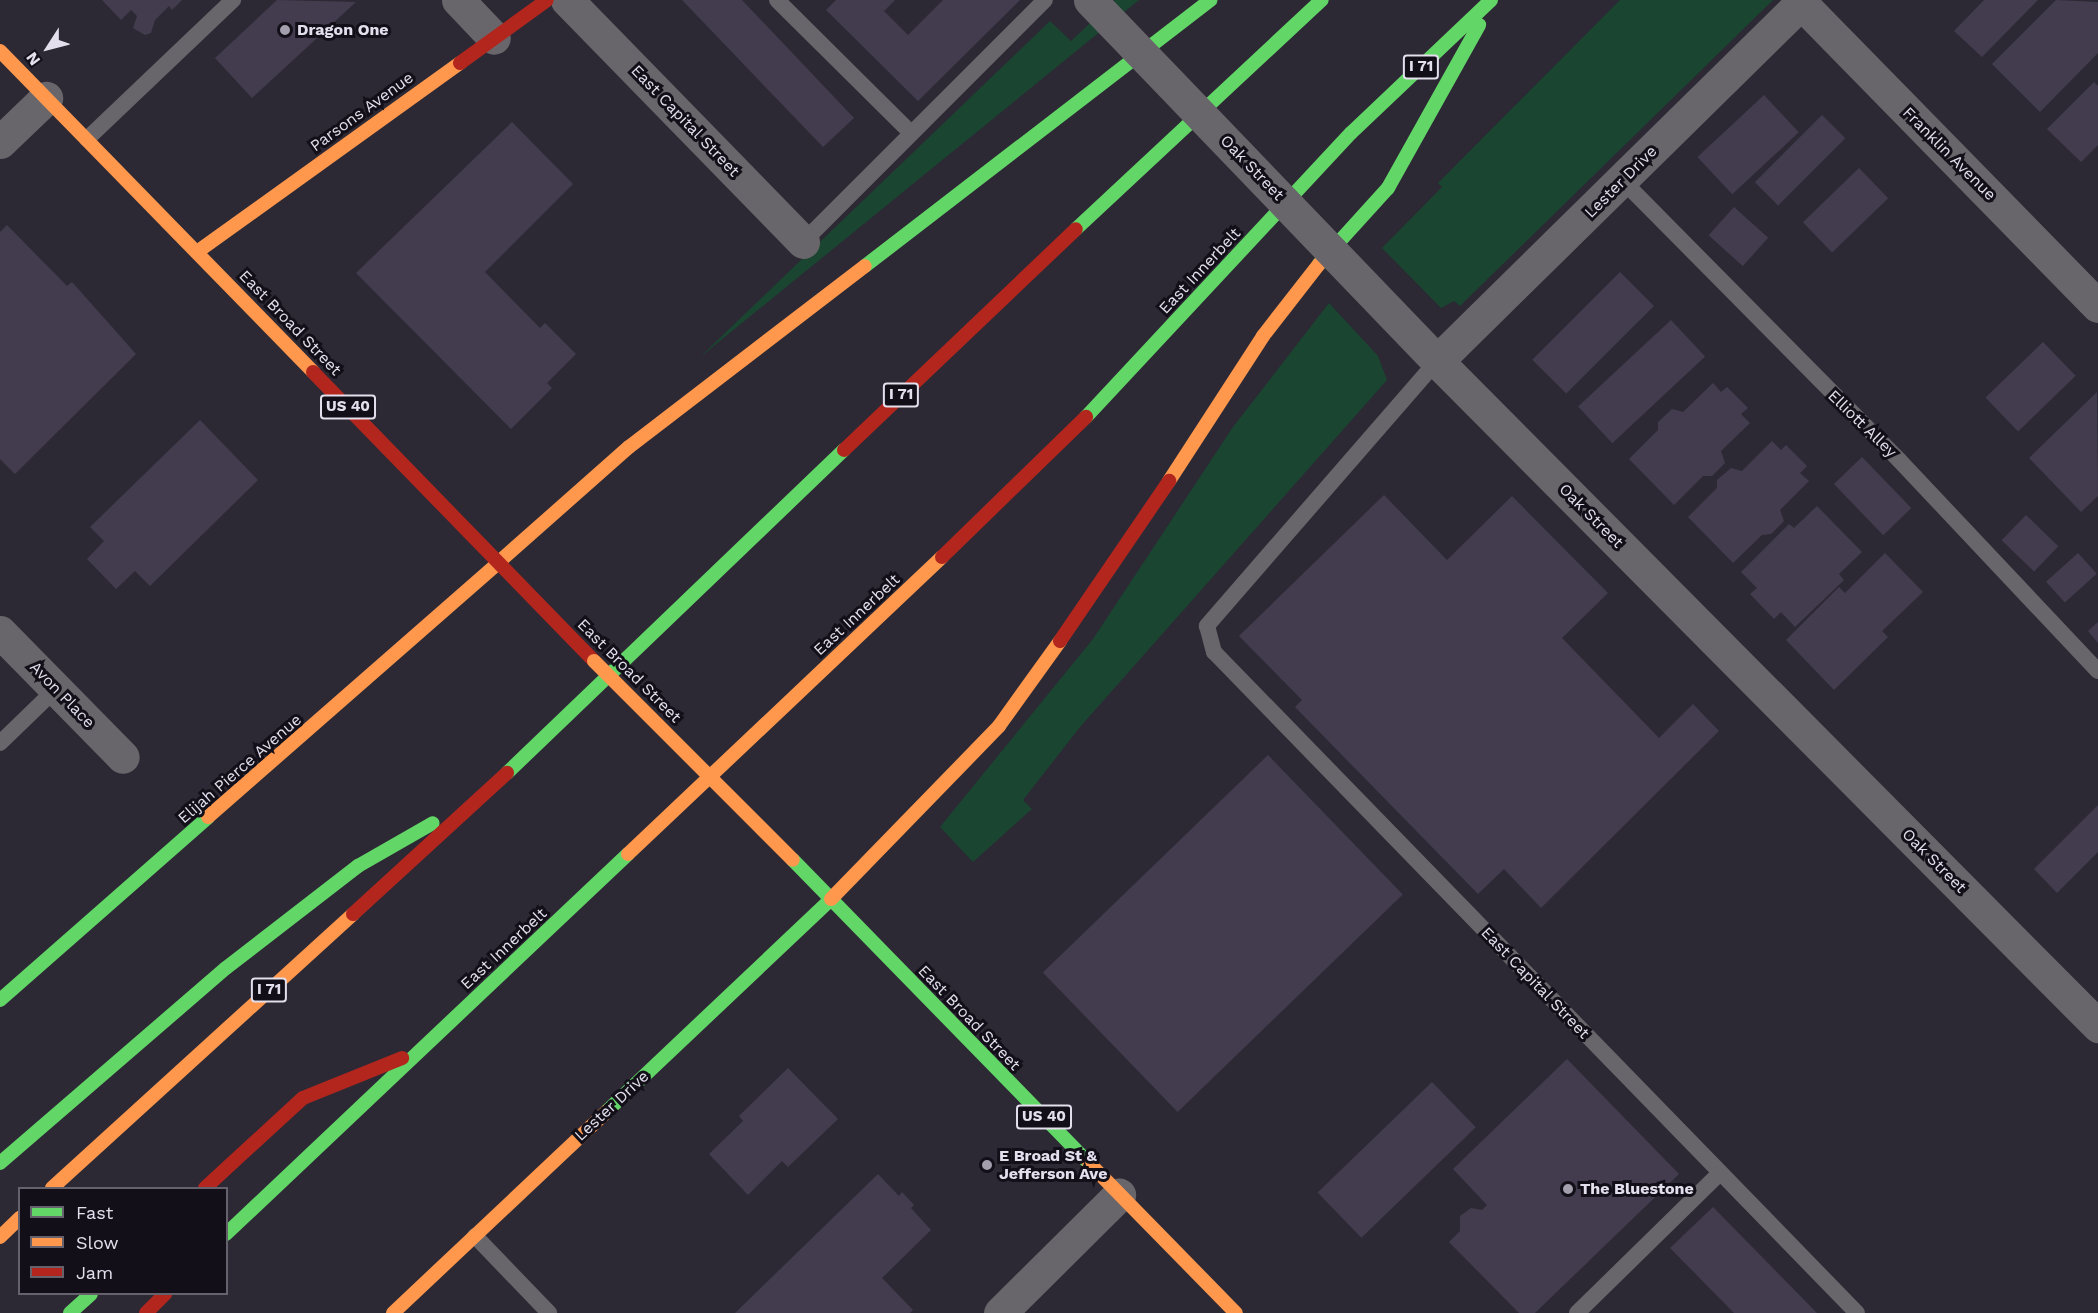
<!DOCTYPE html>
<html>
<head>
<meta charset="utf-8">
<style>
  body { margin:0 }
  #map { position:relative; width:2098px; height:1313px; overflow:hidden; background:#2c2934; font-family:"Work Sans",sans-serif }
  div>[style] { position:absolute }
  .green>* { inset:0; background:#194531 }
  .building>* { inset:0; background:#433c4e; transform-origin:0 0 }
  .lane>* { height:16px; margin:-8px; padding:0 8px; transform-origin:8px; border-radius:8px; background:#68666a }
  .street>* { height:33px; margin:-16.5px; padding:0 16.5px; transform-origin:16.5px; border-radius:16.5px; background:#68666a }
  .fast>* { height:14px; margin:-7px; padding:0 7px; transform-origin:7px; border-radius:7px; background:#63d668 }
  .slow>* { height:14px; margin:-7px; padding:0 7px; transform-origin:7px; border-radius:7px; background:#ff974d }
  .jam>* { height:14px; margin:-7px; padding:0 7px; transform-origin:7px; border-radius:7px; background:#b3261e }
  .street-bridge>* { height:33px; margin:-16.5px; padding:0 16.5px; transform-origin:16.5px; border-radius:16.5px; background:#68666a }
  .slow-bridge>* { height:14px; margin:-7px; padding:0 7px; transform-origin:7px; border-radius:7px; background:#ff974d }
  .dots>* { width:16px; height:16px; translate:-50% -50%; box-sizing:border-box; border:3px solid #120f19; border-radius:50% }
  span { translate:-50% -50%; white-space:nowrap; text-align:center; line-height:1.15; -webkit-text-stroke:6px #120f19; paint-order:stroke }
  .shield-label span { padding:2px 4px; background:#120f19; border:2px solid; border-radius:4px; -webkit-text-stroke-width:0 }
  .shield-label { font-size:15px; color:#e3dfec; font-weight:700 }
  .poi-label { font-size:16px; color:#e3dfec; font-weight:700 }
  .left { translate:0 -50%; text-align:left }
  .street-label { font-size:16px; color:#e3dfec }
  .legend { position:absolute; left:18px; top:1187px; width:210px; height:108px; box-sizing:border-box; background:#120f19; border:2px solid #66626d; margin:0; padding:8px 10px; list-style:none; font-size:18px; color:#e3dfec }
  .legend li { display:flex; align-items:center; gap:12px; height:30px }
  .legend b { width:30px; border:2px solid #66626d }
  .north { position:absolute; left:18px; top:18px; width:60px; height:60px; -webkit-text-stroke:4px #120f19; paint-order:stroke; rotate:234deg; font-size:16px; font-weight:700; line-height:24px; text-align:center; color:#e3dfec }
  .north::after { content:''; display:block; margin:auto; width:21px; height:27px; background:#e3dfec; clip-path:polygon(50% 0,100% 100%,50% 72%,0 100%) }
</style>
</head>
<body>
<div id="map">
  <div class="green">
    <div style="clip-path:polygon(1115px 0,1139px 0,699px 358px,1050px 21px,1071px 41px)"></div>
    <div style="clip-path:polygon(1620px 0,1773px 0,1460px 306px,1454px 301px,1441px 308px,1382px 248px,1442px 187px,1438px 183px)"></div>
    <div style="clip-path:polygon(1329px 303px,1378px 356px,1387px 380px,1080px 727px,1023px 800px,1032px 809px,973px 862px,940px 827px,1093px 639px,1233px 427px)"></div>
  </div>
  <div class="building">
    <div style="clip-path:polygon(102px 0,182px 0,172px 10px,169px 6px,155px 20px,151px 33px,145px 35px,133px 28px,137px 16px,131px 10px,121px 20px)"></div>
    <div style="clip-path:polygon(277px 0,356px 2px,252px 98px,215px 58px)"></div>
    <div style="clip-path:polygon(682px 0,742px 0,854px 118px,823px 147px)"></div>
    <div style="clip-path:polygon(836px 0,895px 0,884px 11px,908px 35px,943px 0,1020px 0,918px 101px,826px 10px)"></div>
    <div style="clip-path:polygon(1984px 0,2038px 0,1982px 57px,1954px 31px)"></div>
    <div style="clip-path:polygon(2056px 0,2098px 2px,2098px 53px,2040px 112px,1992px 64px)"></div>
    <div style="clip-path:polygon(2094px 82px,2098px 86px,2098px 145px,2081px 162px,2047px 129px)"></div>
    <div style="left:1764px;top:95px;width:51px;height:91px;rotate:47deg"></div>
    <div style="left:1822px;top:115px;width:33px;height:95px;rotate:45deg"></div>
    <div style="clip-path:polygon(512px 122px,573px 184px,485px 272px,540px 328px,545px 323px,576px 354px,547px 383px,552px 388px,511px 429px,356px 273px)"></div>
    <div style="left:1859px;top:168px;width:42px;height:78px;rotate:46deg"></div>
    <div style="left:1734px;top:207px;width:46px;height:38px;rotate:42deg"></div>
    <div style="clip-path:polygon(7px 225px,67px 286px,72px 282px,136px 354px,15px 474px,0 459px,0 232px)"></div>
    <div style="left:1620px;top:272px;width:48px;height:124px;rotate:45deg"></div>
    <div style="left:1671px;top:320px;width:50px;height:127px;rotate:47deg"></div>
    <div style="left:2043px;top:342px;width:47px;height:80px;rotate:46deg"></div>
    <div style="clip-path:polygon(1713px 383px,1721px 392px,1727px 387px,1748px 408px,1741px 414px,1750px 423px,1721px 451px,1725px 463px,1712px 476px,1703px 476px,1674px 505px,1629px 459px,1658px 430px,1658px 422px,1672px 409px,1683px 412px)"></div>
    <div style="clip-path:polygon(2097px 392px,2098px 496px,2081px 512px,2029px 458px)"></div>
    <div style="clip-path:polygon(200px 420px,258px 480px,150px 586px,135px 571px,116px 589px,87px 559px,104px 541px,90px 527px)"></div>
    <div style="clip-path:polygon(1772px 441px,1781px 450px,1786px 445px,1807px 466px,1800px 473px,1809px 481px,1780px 510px,1784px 521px,1771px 534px,1762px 535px,1733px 563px,1688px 517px,1717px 488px,1717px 480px,1731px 468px,1742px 471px)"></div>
    <div style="left:1862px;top:457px;width:71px;height:39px;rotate:46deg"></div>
    <div style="clip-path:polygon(1384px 495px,1447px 560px,1512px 496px,1608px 593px,1562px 638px,1659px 738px,1693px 704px,1719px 731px,1541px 908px,1504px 869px,1478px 894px,1295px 707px,1302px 700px,1239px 636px)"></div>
    <div style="clip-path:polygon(1817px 506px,1862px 552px,1839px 574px,1844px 580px,1795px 627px,1781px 612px,1774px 619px,1750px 594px,1757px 588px,1741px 572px,1789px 524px,1794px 528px)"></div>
    <div style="left:2026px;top:515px;width:45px;height:35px;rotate:44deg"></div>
    <div style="clip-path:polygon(1885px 553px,1923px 592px,1882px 631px,1888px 637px,1834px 690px,1786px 640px,1839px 587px,1845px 593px)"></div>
    <div style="left:2078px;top:553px;width:28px;height:43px;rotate:48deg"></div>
    <div style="clip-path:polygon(2098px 622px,2098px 643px,2088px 631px)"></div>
    <div style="left:1268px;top:755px;width:194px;height:313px;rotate:46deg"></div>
    <div style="clip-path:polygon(2098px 805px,2098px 852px,2057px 893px,2034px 869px)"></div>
    <div style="clip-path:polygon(1567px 1059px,1679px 1174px,1535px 1313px,1519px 1313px,1449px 1242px,1460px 1231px,1460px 1216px,1471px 1208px,1482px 1210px,1487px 1205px,1453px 1169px)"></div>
    <div style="clip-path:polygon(788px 1068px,838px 1119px,788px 1167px,782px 1161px,748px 1195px,709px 1154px,743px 1121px,739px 1116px)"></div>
    <div style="left:1432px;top:1082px;width:63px;height:159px;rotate:46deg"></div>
    <div style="clip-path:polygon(878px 1174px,899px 1196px,902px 1192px,914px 1205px,911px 1208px,931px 1230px,882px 1278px,913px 1310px,910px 1313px,735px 1313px)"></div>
    <div style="clip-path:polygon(1713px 1207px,1817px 1313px,1734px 1313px,1670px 1248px)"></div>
  </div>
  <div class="lane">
    <div style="left:777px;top:0;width:189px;rotate:44.8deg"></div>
    <div style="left:87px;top:139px;width:202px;rotate:-43.6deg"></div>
    <div style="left:1623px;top:181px;width:392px;rotate:45.3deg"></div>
    <div style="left:1899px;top:460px;width:290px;rotate:46.7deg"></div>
    <div style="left:803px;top:242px;width:342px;rotate:-45deg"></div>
    <div style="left:1437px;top:361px;width:351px;rotate:131deg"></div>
    <div style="left:1207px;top:626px;width:27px;rotate:75deg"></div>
    <div style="left:1214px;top:652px;width:922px;rotate:45.79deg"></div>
    <div style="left:0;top:743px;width:78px;rotate:-44deg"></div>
    <div style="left:475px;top:1236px;width:107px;rotate:46.1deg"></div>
    <div style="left:1577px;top:1313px;width:200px;rotate:-44.4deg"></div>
  </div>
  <div class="street">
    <div style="left:458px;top:0;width:52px;rotate:46.5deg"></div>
    <div style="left:567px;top:0;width:338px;rotate:45.7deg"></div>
    <div style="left:1804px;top:0;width:515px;rotate:135.47deg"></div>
    <div style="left:1437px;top:361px;width:938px;rotate:45.17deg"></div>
    <div style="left:1801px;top:3px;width:424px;rotate:45.6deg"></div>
    <div style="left:0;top:142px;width:64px;rotate:-43.7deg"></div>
    <div style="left:0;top:632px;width:175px;rotate:45.5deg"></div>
    <div style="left:1000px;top:1313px;width:168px;rotate:-44.8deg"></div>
  </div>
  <div class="fast">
    <div style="left:1076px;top:229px;width:336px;rotate:-43deg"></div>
    <div style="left:1319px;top:264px;width:103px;rotate:-47.8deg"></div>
    <div style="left:1388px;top:188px;width:187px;rotate:-60.8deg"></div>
    <div style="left:865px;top:266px;width:436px;rotate:-37.6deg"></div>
    <div style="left:1086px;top:417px;width:388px;rotate:-47deg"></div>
    <div style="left:1351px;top:133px;width:193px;rotate:-43.5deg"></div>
    <div style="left:507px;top:773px;width:467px;rotate:-43.8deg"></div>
    <div style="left:793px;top:860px;width:424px;rotate:45.7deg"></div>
    <div style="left:0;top:1000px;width:277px;rotate:-41.3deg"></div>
    <div style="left:607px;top:1111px;width:308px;rotate:-43.4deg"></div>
    <div style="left:0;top:1163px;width:298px;rotate:-40.8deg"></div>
    <div style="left:226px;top:968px;width:167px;rotate:-37.7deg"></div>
    <div style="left:358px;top:866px;width:86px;rotate:-29.8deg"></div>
    <div style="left:226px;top:1234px;width:553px;rotate:-43.39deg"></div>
    <div style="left:70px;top:1313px;width:28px;rotate:-42deg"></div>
  </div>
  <div class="slow">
    <div style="left:0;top:51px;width:448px;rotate:45.7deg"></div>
    <div style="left:197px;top:252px;width:324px;rotate:-35.7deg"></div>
    <div style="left:1169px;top:481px;width:173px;rotate:-57deg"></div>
    <div style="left:1263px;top:336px;width:91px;rotate:-52.1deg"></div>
    <div style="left:500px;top:561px;width:172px;rotate:-41.5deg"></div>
    <div style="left:629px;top:447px;width:297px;rotate:-37.5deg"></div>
    <div style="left:208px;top:817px;width:388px;rotate:-41.2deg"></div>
    <div style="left:628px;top:854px;width:432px;rotate:-43.4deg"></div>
    <div style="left:831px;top:899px;width:241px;rotate:-45.8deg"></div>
    <div style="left:999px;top:726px;width:105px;rotate:-54.3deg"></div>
    <div style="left:1089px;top:1163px;width:210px;rotate:45.6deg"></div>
    <div style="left:52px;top:1188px;width:407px;rotate:-42.3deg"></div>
    <div style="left:0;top:1237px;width:28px;rotate:-44deg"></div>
    <div style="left:393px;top:1313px;width:294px;rotate:-43.3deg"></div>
  </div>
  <div class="jam">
    <div style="left:460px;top:63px;width:107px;rotate:-35.9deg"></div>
    <div style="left:313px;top:372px;width:403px;rotate:45.8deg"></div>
    <div style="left:844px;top:450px;width:320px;rotate:-43.6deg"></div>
    <div style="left:942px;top:557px;width:201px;rotate:-44.2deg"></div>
    <div style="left:1060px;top:641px;width:194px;rotate:-55.7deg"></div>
    <div style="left:353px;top:914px;width:209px;rotate:-42.5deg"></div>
    <div style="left:205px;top:1188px;width:133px;rotate:-42.6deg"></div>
    <div style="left:303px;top:1098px;width:107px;rotate:-22deg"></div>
    <div style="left:146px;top:1313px;width:27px;rotate:-45deg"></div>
  </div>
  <div class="street-bridge">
    <div style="left:1090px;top:0;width:501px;rotate:46.13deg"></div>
  </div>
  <div class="slow-bridge">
    <div style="left:594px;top:661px;width:281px;rotate:45deg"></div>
  </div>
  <div class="dots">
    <div style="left:285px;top:30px;background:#a39fac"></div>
    <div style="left:987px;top:1165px;background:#a39fac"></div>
    <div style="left:1568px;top:1189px;background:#a39fac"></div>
  </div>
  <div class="shield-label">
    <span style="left:1421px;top:67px">I 71</span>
    <span style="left:901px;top:395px">I 71</span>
    <span style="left:348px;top:407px">US 40</span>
    <span style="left:269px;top:990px">I 71</span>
    <span style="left:1044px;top:1117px">US 40</span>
  </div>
  <div class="poi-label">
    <span class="left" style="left:297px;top:30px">Dragon One</span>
    <span class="left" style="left:999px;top:1165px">E Broad St &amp;<br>Jefferson Ave</span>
    <span class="left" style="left:1580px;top:1189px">The Bluestone</span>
  </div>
  <div class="street-label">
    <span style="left:362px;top:112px;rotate:-36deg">Parsons Avenue</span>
    <span style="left:685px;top:121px;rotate:46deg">East Capital Street</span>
    <span style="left:1949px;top:154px;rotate:45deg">Franklin Avenue</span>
    <span style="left:1252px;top:168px;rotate:46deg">Oak Street</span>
    <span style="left:1621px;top:182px;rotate:-45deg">Lester Drive</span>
    <span style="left:1200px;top:271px;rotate:-47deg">East Innerbelt</span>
    <span style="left:290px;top:323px;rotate:46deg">East Broad Street</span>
    <span style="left:1862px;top:424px;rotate:44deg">Elliott Alley</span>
    <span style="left:1591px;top:516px;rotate:45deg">Oak Street</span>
    <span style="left:857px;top:615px;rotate:-43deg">East Innerbelt</span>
    <span style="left:629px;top:671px;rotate:45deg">East Broad Street</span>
    <span style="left:62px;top:695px;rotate:46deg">Avon Place</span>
    <span style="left:240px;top:769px;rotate:-41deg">Elijah Pierce Avenue</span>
    <span style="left:1934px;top:861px;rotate:45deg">Oak Street</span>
    <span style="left:504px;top:949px;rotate:-43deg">East Innerbelt</span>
    <span style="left:1535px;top:983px;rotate:46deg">East Capital Street</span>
    <span style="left:969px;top:1018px;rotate:46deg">East Broad Street</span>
    <span style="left:612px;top:1106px;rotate:-43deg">Lester Drive</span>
  </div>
  <ul class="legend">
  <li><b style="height:8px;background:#63d668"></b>Fast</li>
  <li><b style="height:8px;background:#ff974d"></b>Slow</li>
  <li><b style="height:8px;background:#b3261e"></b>Jam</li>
  </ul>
  <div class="north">N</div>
</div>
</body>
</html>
